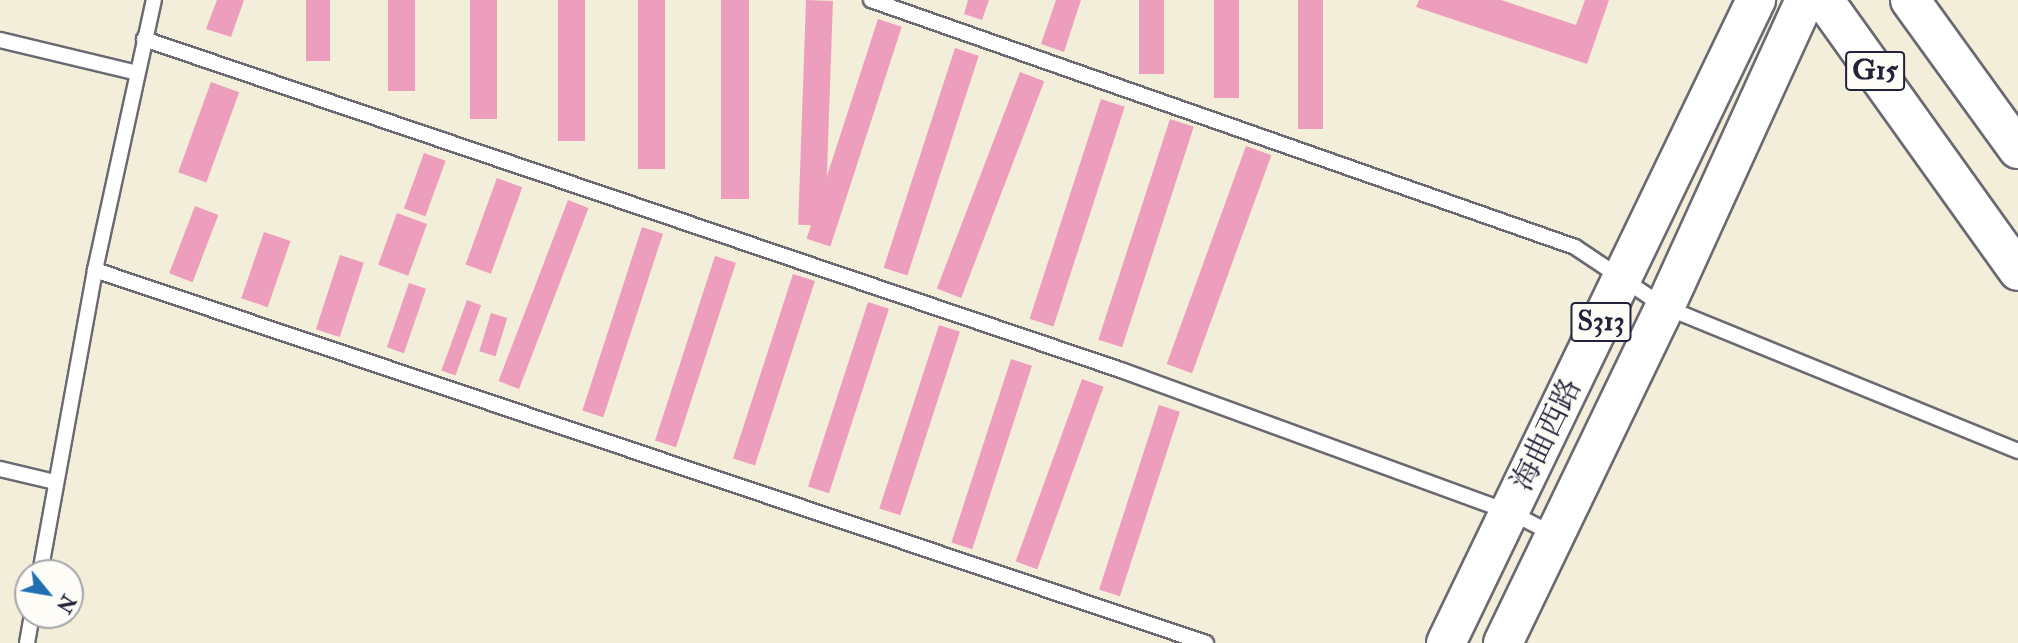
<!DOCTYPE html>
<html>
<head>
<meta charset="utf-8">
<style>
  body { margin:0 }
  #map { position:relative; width:2018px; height:643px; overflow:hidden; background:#f2eed9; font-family:"IM FELL Double Pica","Noto Serif SC",serif }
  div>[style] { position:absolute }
  .building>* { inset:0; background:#ee9ebd; transform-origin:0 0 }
  .roads { filter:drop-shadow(2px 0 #6b6972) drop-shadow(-2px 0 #6b6972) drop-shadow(0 2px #6b6972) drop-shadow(0 -2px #6b6972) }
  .lane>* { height:14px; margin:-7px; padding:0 7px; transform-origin:7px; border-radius:7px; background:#fff }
  .primary>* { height:38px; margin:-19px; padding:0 19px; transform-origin:19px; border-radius:19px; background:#fff }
  .highway>* { height:38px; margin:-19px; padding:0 19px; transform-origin:19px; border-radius:19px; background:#fff }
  span { translate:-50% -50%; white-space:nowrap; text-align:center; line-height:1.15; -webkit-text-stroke:5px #fdfcf7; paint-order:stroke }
  .shield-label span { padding:2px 5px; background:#fdfcf7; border:2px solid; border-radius:5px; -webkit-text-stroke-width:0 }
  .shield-label { font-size:28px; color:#22223b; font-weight:700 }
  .street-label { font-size:30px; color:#22223b }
  .north { position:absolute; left:14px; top:559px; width:70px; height:70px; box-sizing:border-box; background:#fdfcf7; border:2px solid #a5a5ac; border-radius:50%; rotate:120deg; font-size:19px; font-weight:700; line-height:28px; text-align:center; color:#22223b }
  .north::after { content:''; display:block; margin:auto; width:24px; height:32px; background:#1f6fb2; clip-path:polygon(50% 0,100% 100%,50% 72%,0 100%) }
</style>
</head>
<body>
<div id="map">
  <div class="building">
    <div style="clip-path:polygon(217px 0,244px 0,231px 37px,206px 29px)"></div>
    <div style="left:306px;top:0;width:24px;height:61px"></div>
    <div style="left:388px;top:0;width:27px;height:91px"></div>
    <div style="left:470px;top:0;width:27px;height:119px"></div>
    <div style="left:558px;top:0;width:27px;height:141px"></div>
    <div style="left:638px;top:0;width:27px;height:169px"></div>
    <div style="left:721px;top:0;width:28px;height:199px"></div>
    <div style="left:806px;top:0;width:27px;height:225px;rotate:2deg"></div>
    <div style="clip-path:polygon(968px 0,989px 0,982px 20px,964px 14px)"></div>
    <div style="clip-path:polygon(1056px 0,1081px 0,1064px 52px,1041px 44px)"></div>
    <div style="left:1139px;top:0;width:25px;height:74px"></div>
    <div style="left:1214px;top:0;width:25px;height:98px"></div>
    <div style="left:1298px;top:0;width:25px;height:129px"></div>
    <div style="clip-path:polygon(1419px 0,1501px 0,1576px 25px,1585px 0,1609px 0,1587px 64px,1416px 7px)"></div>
    <div style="left:878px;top:19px;width:25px;height:231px;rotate:18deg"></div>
    <div style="left:955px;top:48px;width:25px;height:231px;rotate:18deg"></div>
    <div style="left:1020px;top:72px;width:26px;height:232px;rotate:21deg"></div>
    <div style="left:211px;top:82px;width:30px;height:96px;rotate:20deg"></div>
    <div style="left:1101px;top:99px;width:25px;height:231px;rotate:18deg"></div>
    <div style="left:1170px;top:119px;width:25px;height:232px;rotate:18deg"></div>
    <div style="left:1246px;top:146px;width:27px;height:232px;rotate:20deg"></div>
    <div style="left:424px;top:153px;width:23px;height:59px;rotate:20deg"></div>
    <div style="left:497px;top:178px;width:27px;height:92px;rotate:20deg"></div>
    <div style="left:568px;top:200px;width:22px;height:194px;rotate:21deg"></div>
    <div style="left:195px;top:206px;width:25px;height:72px;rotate:21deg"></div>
    <div style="left:397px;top:213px;width:32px;height:55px;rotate:20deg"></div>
    <div style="left:642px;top:227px;width:22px;height:193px;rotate:18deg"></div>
    <div style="left:264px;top:232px;width:28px;height:70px;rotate:19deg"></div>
    <div style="left:340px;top:255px;width:25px;height:78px;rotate:18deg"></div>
    <div style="left:715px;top:256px;width:22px;height:194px;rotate:18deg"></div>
    <div style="left:793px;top:274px;width:23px;height:194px;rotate:18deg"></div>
    <div style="left:409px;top:283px;width:18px;height:68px;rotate:19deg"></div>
    <div style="left:467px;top:300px;width:15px;height:75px;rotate:20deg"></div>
    <div style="left:868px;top:302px;width:22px;height:194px;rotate:18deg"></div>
    <div style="left:491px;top:313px;width:17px;height:40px;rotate:17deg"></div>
    <div style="left:939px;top:325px;width:22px;height:193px;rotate:18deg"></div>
    <div style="left:1011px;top:359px;width:22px;height:193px;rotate:18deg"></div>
    <div style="left:1082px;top:379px;width:23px;height:194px;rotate:20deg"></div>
    <div style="left:1159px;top:405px;width:22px;height:194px;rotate:18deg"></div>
  </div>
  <div class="roads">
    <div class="lane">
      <div style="left:871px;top:0;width:746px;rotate:19.33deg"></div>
      <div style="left:1575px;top:247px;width:108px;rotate:33.7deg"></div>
      <div style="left:1665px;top:307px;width:381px;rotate:22.2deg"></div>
      <div style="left:144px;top:39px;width:1032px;rotate:18.72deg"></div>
      <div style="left:1121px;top:370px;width:414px;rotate:20.1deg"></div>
      <div style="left:1510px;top:512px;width:51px;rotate:27.1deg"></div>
      <div style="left:0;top:40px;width:141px;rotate:13.5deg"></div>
      <div style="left:95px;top:270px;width:1172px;rotate:18.56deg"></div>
      <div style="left:0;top:469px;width:57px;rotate:13.3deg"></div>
      <div style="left:40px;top:573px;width:308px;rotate:-79.7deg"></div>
      <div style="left:95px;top:270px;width:276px;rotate:-77.7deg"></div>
      <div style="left:27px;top:643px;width:28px;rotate:-80deg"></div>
    </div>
    <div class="primary">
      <div style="left:1446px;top:643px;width:714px;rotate:-64.26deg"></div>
      <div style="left:1503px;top:643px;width:373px;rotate:-64.3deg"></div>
      <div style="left:1665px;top:307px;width:337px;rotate:-65.5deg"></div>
    </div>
    <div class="highway">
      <div style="left:1824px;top:0;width:333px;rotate:54.4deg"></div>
      <div style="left:1910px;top:0;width:184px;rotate:54.1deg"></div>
    </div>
  </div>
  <div class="shield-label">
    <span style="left:1875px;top:71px">G15</span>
    <span style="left:1601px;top:322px">S313</span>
  </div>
  <div class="street-label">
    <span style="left:1547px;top:435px;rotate:-64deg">海曲西路</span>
  </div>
  <div class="north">N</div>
</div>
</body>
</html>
